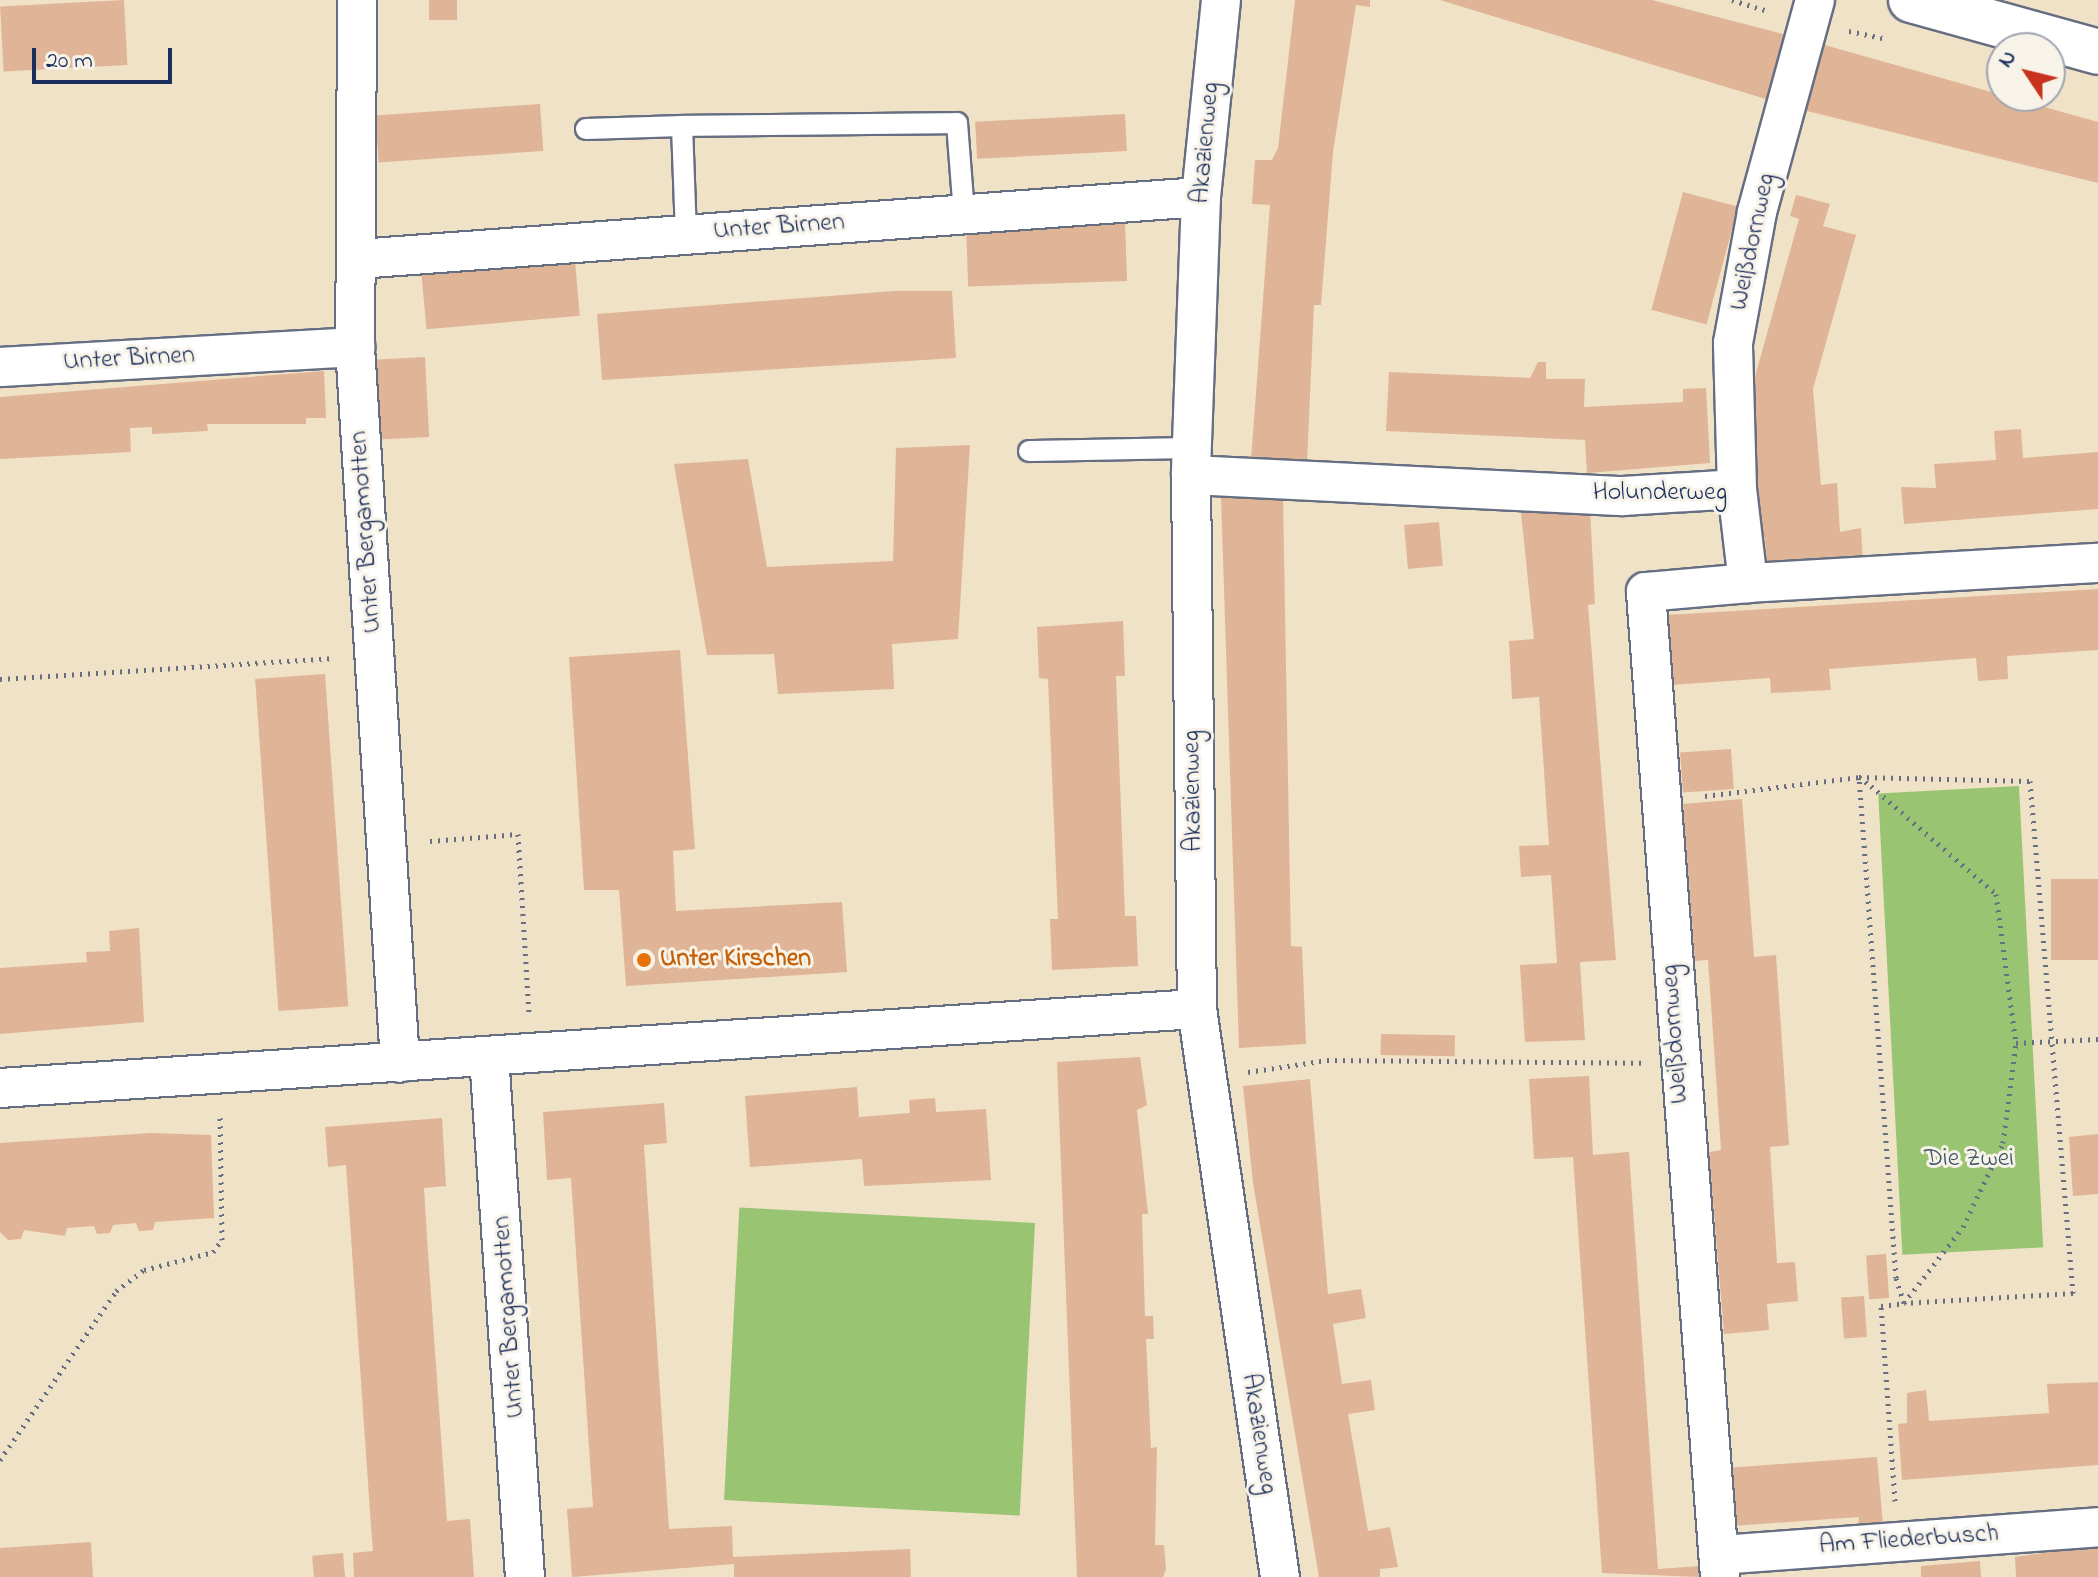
<!DOCTYPE html>
<html>
<head>
<meta charset="utf-8">
<style>
  body { margin:0 }
  #map { position:relative; width:2098px; height:1577px; overflow:hidden; background:#f0e2c6; font-family:"Indie Flower",sans-serif }
  div>[style] { position:absolute }
  .green>* { inset:0; background:#99c471; transform-origin:0 0 }
  .building>* { inset:0; background:#e0b496; transform-origin:0 0 }
  .path>* { height:5px; margin-top:-2.5px; transform-origin:0; background:repeating-linear-gradient(90deg,#666e82 0 2px,transparent 0 8px) }
  .roads { filter:drop-shadow(2px 0 #666e82) drop-shadow(-2px 0 #666e82) drop-shadow(0 2px #666e82) drop-shadow(0 -2px #666e82) }
  .service>* { height:20px; margin:-10px; padding:0 10px; transform-origin:10px; border-radius:10px; background:#fff }
  .minor>* { height:38px; margin:-19px; padding:0 19px; transform-origin:19px; border-radius:19px; background:#fff }
  .tertiary>* { height:44px; margin:-22px; padding:0 22px; transform-origin:22px; border-radius:22px; background:#fff }
  .dots>* { width:22px; height:22px; translate:-50% -50%; box-sizing:border-box; border:4px solid #f7f3e8; border-radius:50% }
  span { translate:-50% -50%; white-space:nowrap; text-align:center; line-height:1.15; -webkit-text-stroke:6px #f7f3e8; paint-order:stroke }
  .street-label { font-size:26px; color:#1b2f5e }
  .food-label { font-size:26px; color:#c56008; font-weight:700 }
  .left { translate:0 -50%; text-align:left }
  .park-label { font-size:26px; color:#3a5463 }
  .north { position:absolute; left:1986px; top:32px; width:80px; height:80px; box-sizing:border-box; background:#f7f3e8; border:2px solid #9fa5b1; border-radius:50%; rotate:305deg; font-size:22px; font-weight:700; line-height:32px; text-align:center; color:#1b2f5e }
  .north::after { content:''; display:block; margin:auto; width:28px; height:36px; background:#c8321e; clip-path:polygon(50% 0,100% 100%,50% 72%,0 100%) }
  .scale { position:absolute; left:32px; top:48px; width:140px; height:36px; box-sizing:border-box; border:4px solid #1b2f5e; border-top:0; padding-left:10px; font-size:24px; line-height:28px; white-space:nowrap; color:#1b2f5e; -webkit-text-stroke:6px #f7f3e8; paint-order:stroke }
</style>
</head>
<body>
<div id="map">
  <div class="green">
    <div style="left:2019px;top:786px;width:462px;height:141px;rotate:87deg"></div>
    <div style="left:1035px;top:1223px;width:293px;height:296px;rotate:93deg"></div>
  </div>
  <div class="building">
    <div style="left:124px;top:0;width:65px;height:124px;rotate:87deg"></div>
    <div style="left:429px;top:0;width:28px;height:20px"></div>
    <div style="clip-path:polygon(1295px 0,1370px 0,1370px 7px,1356px 5px,1333px 152px,1321px 305px,1314px 305px,1307px 463px,1251px 460px,1270px 205px,1252px 204px,1255px 160px,1272px 160px,1278px 148px)"></div>
    <div style="clip-path:polygon(1440px 0,1652px 0,1787px 35px,1769px 100px)"></div>
    <div style="clip-path:polygon(1821px 44px,2098px 122px,2098px 183px,1803px 110px)"></div>
    <div style="left:540px;top:104px;width:47px;height:165px;rotate:86deg"></div>
    <div style="left:1125px;top:114px;width:37px;height:150px;rotate:87deg"></div>
    <div style="left:1683px;top:192px;width:57px;height:122px;rotate:15deg"></div>
    <div style="clip-path:polygon(1796px 195px,1830px 204px,1823px 226px,1856px 235px,1813px 389px,1821px 485px,1837px 483px,1840px 532px,1861px 528px,1863px 564px,1767px 572px,1765px 538px,1758px 539px,1751px 391px,1799px 219px,1790px 216px)"></div>
    <div style="left:1125px;top:222px;width:59px;height:159px;rotate:88deg"></div>
    <div style="left:575px;top:261px;width:55px;height:154px;rotate:85deg"></div>
    <div style="clip-path:polygon(894px 291px,952px 291px,956px 358px,602px 380px,597px 314px)"></div>
    <div style="left:425px;top:357px;width:80px;height:51px;rotate:87deg"></div>
    <div style="clip-path:polygon(1538px 362px,1546px 362px,1546px 379px,1585px 379px,1584px 407px,1683px 402px,1683px 389px,1706px 388px,1710px 463px,1587px 473px,1585px 440px,1386px 431px,1389px 372px,1530px 378px)"></div>
    <div style="clip-path:polygon(324px 371px,326px 418px,306px 418px,306px 424px,207px 424px,208px 431px,152px 434px,152px 427px,130px 428px,131px 452px,0 459px,0 397px)"></div>
    <div style="clip-path:polygon(2021px 429px,2023px 458px,2098px 452px,2098px 509px,1904px 524px,1901px 487px,1936px 488px,1934px 464px,1996px 460px,1994px 431px)"></div>
    <div style="clip-path:polygon(970px 445px,958px 639px,892px 644px,894px 689px,778px 694px,774px 654px,707px 655px,674px 464px,748px 459px,767px 567px,893px 561px,896px 448px)"></div>
    <div style="clip-path:polygon(1221px 497px,1283px 498px,1291px 946px,1302px 947px,1306px 1044px,1239px 1048px)"></div>
    <div style="clip-path:polygon(1590px 509px,1595px 604px,1588px 605px,1616px 960px,1580px 962px,1585px 1040px,1525px 1042px,1520px 965px,1557px 963px,1551px 875px,1521px 877px,1519px 846px,1549px 845px,1539px 697px,1512px 699px,1509px 641px,1534px 639px,1521px 512px)"></div>
    <div style="left:1439px;top:522px;width:44px;height:35px;rotate:85deg"></div>
    <div style="clip-path:polygon(2098px 589px,2098px 650px,2007px 656px,2008px 679px,1978px 681px,1976px 658px,1829px 669px,1831px 690px,1771px 693px,1770px 678px,1671px 685px,1666px 615px)"></div>
    <div style="clip-path:polygon(1123px 621px,1125px 676px,1116px 676px,1125px 916px,1136px 916px,1138px 966px,1052px 970px,1050px 919px,1058px 919px,1048px 679px,1039px 678px,1037px 627px)"></div>
    <div style="clip-path:polygon(680px 650px,695px 849px,673px 851px,676px 911px,842px 902px,847px 972px,626px 986px,619px 890px,584px 890px,569px 657px)"></div>
    <div style="left:325px;top:674px;width:333px;height:70px;rotate:86deg"></div>
    <div style="left:1731px;top:749px;width:40px;height:51px;rotate:86deg"></div>
    <div style="clip-path:polygon(1742px 799px,1754px 957px,1776px 955px,1789px 1145px,1770px 1147px,1777px 1263px,1795px 1262px,1798px 1301px,1767px 1304px,1769px 1330px,1724px 1334px,1709px 1152px,1721px 1150px,1708px 960px,1695px 961px,1683px 804px)"></div>
    <div style="left:2098px;top:879px;width:81px;height:47px;rotate:90deg"></div>
    <div style="clip-path:polygon(139px 928px,144px 1022px,0 1034px,0 968px,87px 962px,86px 952px,110px 951px,109px 931px)"></div>
    <div style="left:1381px;top:1034px;width:74px;height:21px;rotate:1deg"></div>
    <div style="clip-path:polygon(1140px 1057px,1147px 1105px,1137px 1110px,1148px 1214px,1142px 1214px,1145px 1316px,1153px 1316px,1154px 1339px,1146px 1339px,1151px 1448px,1157px 1447px,1155px 1545px,1164px 1545px,1166px 1569px,1163px 1577px,1077px 1577px,1057px 1062px)"></div>
    <div style="clip-path:polygon(1589px 1076px,1593px 1155px,1629px 1152px,1658px 1569px,1700px 1566px,1701px 1577px,1602px 1573px,1573px 1157px,1534px 1159px,1529px 1079px)"></div>
    <div style="clip-path:polygon(1310px 1079px,1328px 1294px,1361px 1289px,1366px 1318px,1333px 1324px,1342px 1384px,1371px 1380px,1375px 1410px,1348px 1414px,1368px 1531px,1390px 1527px,1398px 1567px,1380px 1569px,1380px 1577px,1319px 1577px,1253px 1183px,1243px 1086px)"></div>
    <div style="clip-path:polygon(857px 1087px,859px 1117px,910px 1113px,909px 1100px,935px 1098px,936px 1112px,986px 1109px,991px 1180px,864px 1186px,862px 1159px,750px 1167px,745px 1096px)"></div>
    <div style="clip-path:polygon(664px 1103px,667px 1143px,644px 1145px,669px 1529px,732px 1526px,733px 1557px,910px 1549px,911px 1577px,734px 1577px,734px 1564px,572px 1577px,567px 1509px,593px 1507px,571px 1178px,547px 1180px,543px 1112px)"></div>
    <div style="clip-path:polygon(442px 1118px,446px 1186px,424px 1188px,428px 1252px,447px 1521px,470px 1519px,474px 1577px,354px 1577px,353px 1553px,373px 1551px,371px 1526px,346px 1165px,328px 1167px,325px 1127px)"></div>
    <div style="clip-path:polygon(151px 1133px,211px 1135px,214px 1218px,155px 1222px,153px 1230px,139px 1231px,136px 1223px,113px 1225px,110px 1233px,97px 1234px,94px 1226px,67px 1228px,65px 1236px,24px 1230px,21px 1239px,8px 1240px,0 1232px,0 1143px)"></div>
    <div style="clip-path:polygon(2098px 1134px,2098px 1194px,2073px 1196px,2069px 1137px)"></div>
    <div style="left:1886px;top:1254px;width:44px;height:20px;rotate:86deg"></div>
    <div style="left:1864px;top:1296px;width:41px;height:23px;rotate:86deg"></div>
    <div style="clip-path:polygon(2098px 1382px,2098px 1465px,1902px 1480px,1898px 1424px,1907px 1423px,1907px 1393px,1926px 1390px,1929px 1421px,2049px 1413px,2047px 1384px)"></div>
    <div style="clip-path:polygon(1877px 1457px,1883px 1524px,1858px 1527px,1859px 1517px,1731px 1526px,1727px 1468px)"></div>
    <div style="clip-path:polygon(91px 1542px,93px 1577px,0 1577px,0 1548px)"></div>
    <div style="clip-path:polygon(2098px 1545px,2098px 1577px,2016px 1577px,2015px 1557px)"></div>
    <div style="left:343px;top:1553px;width:24px;height:31px;rotate:85deg"></div>
    <div style="clip-path:polygon(1980px 1561px,1981px 1577px,1921px 1577px,1921px 1566px)"></div>
  </div>
  <div class="path">
    <div style="left:1732px;top:0;width:39px;rotate:17deg"></div>
    <div style="left:1849px;top:31px;width:34px;rotate:12deg"></div>
    <div style="left:0;top:679px;width:332px;rotate:-3.6deg"></div>
    <div style="left:1859px;top:777px;width:171px;rotate:1.3deg"></div>
    <div style="left:2030px;top:781px;width:514px;rotate:85.2deg"></div>
    <div style="left:2073px;top:1293px;width:169px;rotate:176.6deg"></div>
    <div style="left:1904px;top:1303px;width:26px;rotate:-108deg"></div>
    <div style="left:1896px;top:1278px;width:502px;rotate:-94.22deg"></div>
    <div style="left:1705px;top:796px;width:155px;rotate:-7deg"></div>
    <div style="left:1859px;top:777px;width:15px;rotate:37deg"></div>
    <div style="left:1871px;top:786px;width:165px;rotate:40.8deg"></div>
    <div style="left:1996px;top:894px;width:150px;rotate:82.4deg"></div>
    <div style="left:430px;top:841px;width:88px;rotate:-4.5deg"></div>
    <div style="left:518px;top:834px;width:178px;rotate:86.5deg"></div>
    <div style="left:1248px;top:1072px;width:80px;rotate:-8.6deg"></div>
    <div style="left:1327px;top:1060px;width:314px;rotate:0.5deg"></div>
    <div style="left:0;top:1460px;width:205px;rotate:-55.5deg"></div>
    <div style="left:116px;top:1291px;width:35px;rotate:-37deg"></div>
    <div style="left:144px;top:1270px;width:71px;rotate:-14.6deg"></div>
    <div style="left:213px;top:1252px;width:15px;rotate:-53deg"></div>
    <div style="left:222px;top:1240px;width:124px;rotate:-90.9deg"></div>
    <div style="left:1895px;top:1501px;width:196px;rotate:-94.1deg"></div>
    <div style="left:1881px;top:1306px;width:23px;rotate:-7deg"></div>
    <div style="left:1904px;top:1303px;width:96px;rotate:-52.2deg"></div>
    <div style="left:1963px;top:1227px;width:93px;rotate:-64.5deg"></div>
    <div style="left:2003px;top:1143px;width:101px;rotate:-82.6deg"></div>
    <div style="left:2016px;top:1043px;width:82px;rotate:-2.8deg"></div>
  </div>
  <div class="roads">
    <div class="service">
      <div style="left:586px;top:129px;width:96px;rotate:-1.8deg"></div>
      <div style="left:686px;top:235px;width:109px;rotate:-92.1deg"></div>
      <div style="left:682px;top:126px;width:275px;rotate:-0.6deg"></div>
      <div style="left:957px;top:123px;width:92px;rotate:85.6deg"></div>
      <div style="left:1029px;top:451px;width:163px;rotate:-1.1deg"></div>
    </div>
    <div class="minor">
      <div style="left:357px;top:0;width:347px;rotate:90.3deg"></div>
      <div style="left:355px;top:347px;width:717px;rotate:86.4deg"></div>
      <div style="left:1221px;top:0;width:198px;rotate:95.8deg"></div>
      <div style="left:1201px;top:197px;width:278px;rotate:92.1deg"></div>
      <div style="left:1191px;top:475px;width:534px;rotate:89.36deg"></div>
      <div style="left:1197px;top:1009px;width:574px;rotate:81.69deg"></div>
      <div style="left:358px;top:259px;width:845px;rotate:-4.21deg"></div>
      <div style="left:0;top:367px;width:356px;rotate:-3.2deg"></div>
      <div style="left:1191px;top:475px;width:433px;rotate:2.8deg"></div>
      <div style="left:1623px;top:496px;width:114px;rotate:-3.5deg"></div>
      <div style="left:1737px;top:489px;width:95px;rotate:83.3deg"></div>
      <div style="left:1748px;top:583px;width:351px;rotate:-3.3deg"></div>
      <div style="left:1737px;top:489px;width:146px;rotate:-91.6deg"></div>
      <div style="left:1733px;top:343px;width:133px;rotate:-79.6deg"></div>
      <div style="left:1757px;top:212px;width:220px;rotate:-74.7deg"></div>
      <div style="left:489px;top:1056px;width:522px;rotate:86.05deg"></div>
      <div style="left:0;top:1088px;width:1200px;rotate:-3.78deg"></div>
      <div style="left:1720px;top:1555px;width:379px;rotate:-4.2deg"></div>
      <div style="left:1720px;top:1577px;width:988px;rotate:-94.3deg"></div>
      <div style="left:1646px;top:592px;width:102px;rotate:-5deg"></div>
    </div>
    <div class="tertiary">
      <div style="left:1911px;top:0;width:194px;rotate:15.5deg"></div>
    </div>
  </div>
  <div class="dots">
    <div style="left:644px;top:960px;background:#e8710a"></div>
  </div>
  <div class="street-label">
    <span style="left:1207px;top:143px;rotate:-85deg">Akazienweg</span>
    <span style="left:779px;top:228px;rotate:-4deg">Unter Birnen</span>
    <span style="left:1754px;top:242px;rotate:-78deg">Weißdornweg</span>
    <span style="left:129px;top:360px;rotate:-3deg">Unter Birnen</span>
    <span style="left:1660px;top:494px">Holunderweg</span>
    <span style="left:367px;top:532px;rotate:-94deg">Unter Bergamotten</span>
    <span style="left:1194px;top:791px;rotate:-91deg">Akazienweg</span>
    <span style="left:1676px;top:1034px;rotate:-94deg">Weißdornweg</span>
    <span style="left:510px;top:1317px;rotate:-94deg">Unter Bergamotten</span>
    <span style="left:1258px;top:1434px;rotate:81deg">Akazienweg</span>
    <span style="left:1909px;top:1541px;rotate:-4deg">Am Fliederbusch</span>
  </div>
  <div class="food-label">
    <span class="left" style="left:660px;top:960px">Unter Kirschen</span>
  </div>
  <div class="park-label">
    <span style="left:1969px;top:1160px">Die Zwei</span>
  </div>
  <div class="north">N</div>
  <div class="scale">20 m</div>
</div>
</body>
</html>
